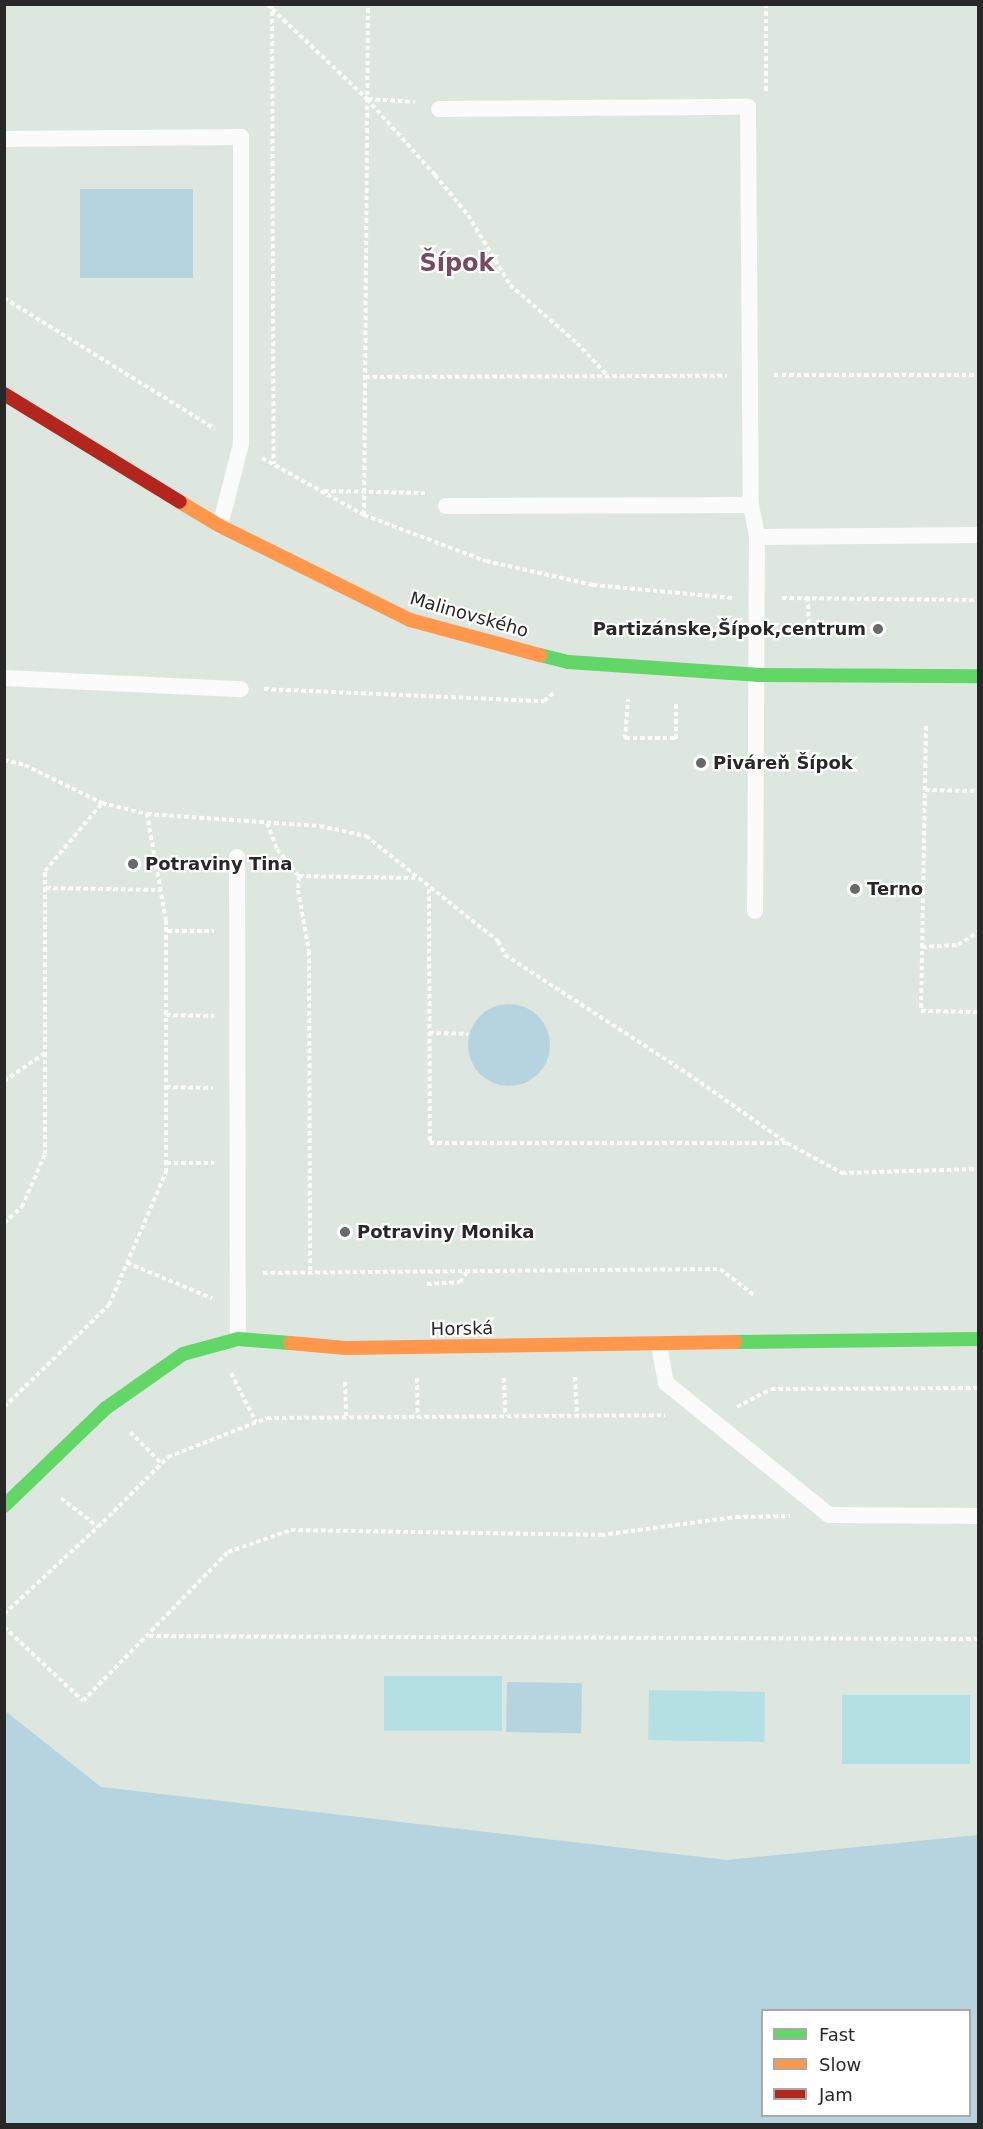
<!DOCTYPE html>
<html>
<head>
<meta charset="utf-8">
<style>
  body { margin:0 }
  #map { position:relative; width:983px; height:2129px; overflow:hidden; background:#dde6df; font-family:"DejaVu Sans",sans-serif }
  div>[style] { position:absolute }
  .green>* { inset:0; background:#b6d4e0; transform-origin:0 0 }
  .round { border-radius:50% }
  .pitch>* { inset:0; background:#b4e0e3; transform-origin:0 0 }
  .path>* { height:4px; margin-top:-2px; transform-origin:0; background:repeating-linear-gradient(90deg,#fafbfa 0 4.5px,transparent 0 7.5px) }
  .lane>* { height:16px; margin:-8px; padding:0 8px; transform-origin:8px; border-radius:8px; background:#fafbfa }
  .fast>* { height:14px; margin:-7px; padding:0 7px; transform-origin:7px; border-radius:7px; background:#63d668 }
  .slow>* { height:14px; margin:-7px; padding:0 7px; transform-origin:7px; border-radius:7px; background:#ff974d }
  .jam>* { height:14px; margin:-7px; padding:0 7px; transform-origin:7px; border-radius:7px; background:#b3261e }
  .dots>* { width:16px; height:16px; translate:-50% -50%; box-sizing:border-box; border:3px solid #fff; border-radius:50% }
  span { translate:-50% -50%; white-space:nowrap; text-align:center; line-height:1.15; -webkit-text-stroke:4.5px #fff; paint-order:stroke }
  .street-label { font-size:18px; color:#282828 }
  .poi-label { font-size:18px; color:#282828; font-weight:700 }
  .right { translate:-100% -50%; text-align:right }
  .left { translate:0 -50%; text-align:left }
  .district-label { font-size:24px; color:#764a5f; font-weight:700 }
  .frame { position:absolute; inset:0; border:6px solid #282828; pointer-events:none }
  .legend { position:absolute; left:761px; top:2009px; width:210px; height:108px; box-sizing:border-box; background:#fff; border:2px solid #a9a9a9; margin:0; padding:8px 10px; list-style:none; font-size:18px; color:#282828 }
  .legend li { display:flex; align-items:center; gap:12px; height:30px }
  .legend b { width:30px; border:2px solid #a9a9a9 }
</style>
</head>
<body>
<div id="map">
  <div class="green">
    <div style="left:193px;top:189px;width:89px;height:113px;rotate:90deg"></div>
    <div class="round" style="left:468px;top:1004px;width:82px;height:82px"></div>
    <div style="left:507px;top:1682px;width:75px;height:50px;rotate:1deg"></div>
    <div style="clip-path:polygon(evenodd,4px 1710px,101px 1787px,727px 1860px,978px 1835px,978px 2124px,5px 2124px,4px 1710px,762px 2010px,970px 2010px,970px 2116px,762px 2116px,762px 2010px)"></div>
  </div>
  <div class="pitch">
    <div style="left:384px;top:1676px;width:118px;height:55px"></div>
    <div style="left:649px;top:1690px;width:116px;height:50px;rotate:1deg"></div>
    <div style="left:842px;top:1695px;width:128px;height:69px"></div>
  </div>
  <div class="path">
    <div style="left:267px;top:4px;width:138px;rotate:43.5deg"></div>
    <div style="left:367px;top:99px;width:102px;rotate:48.2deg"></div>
    <div style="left:435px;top:175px;width:52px;rotate:50.5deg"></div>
    <div style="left:468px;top:215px;width:82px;rotate:59deg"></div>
    <div style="left:510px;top:285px;width:89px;rotate:40.9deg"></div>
    <div style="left:577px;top:343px;width:44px;rotate:46.8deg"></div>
    <div style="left:272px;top:4px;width:460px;rotate:89.8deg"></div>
    <div style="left:766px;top:4px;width:87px;rotate:90deg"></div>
    <div style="left:368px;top:99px;width:47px;rotate:3.7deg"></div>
    <div style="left:4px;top:298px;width:248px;rotate:31.8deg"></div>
    <div style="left:774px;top:375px;width:204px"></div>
    <div style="left:365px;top:377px;width:362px;rotate:-0.2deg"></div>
    <div style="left:262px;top:458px;width:117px;rotate:29.2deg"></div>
    <div style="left:364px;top:515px;width:130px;rotate:20.7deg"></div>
    <div style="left:486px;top:561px;width:110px;rotate:12.6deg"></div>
    <div style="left:593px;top:585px;width:140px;rotate:5.3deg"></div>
    <div style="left:324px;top:491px;width:101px;rotate:1.1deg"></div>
    <div style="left:364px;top:515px;width:511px;rotate:-89.55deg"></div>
    <div style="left:808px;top:597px;width:43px;rotate:88.7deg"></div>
    <div style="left:782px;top:598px;width:196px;rotate:0.6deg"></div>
    <div style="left:264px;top:689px;width:280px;rotate:2.5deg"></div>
    <div style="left:544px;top:701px;width:13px;rotate:-39deg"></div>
    <div style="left:926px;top:726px;width:285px;rotate:91deg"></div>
    <div style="left:921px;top:1011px;width:57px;rotate:1deg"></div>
    <div style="left:625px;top:738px;width:51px"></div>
    <div style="left:625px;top:739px;width:40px;rotate:-85.7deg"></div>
    <div style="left:676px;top:739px;width:35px;rotate:-90deg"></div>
    <div style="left:4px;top:760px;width:22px;rotate:13deg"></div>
    <div style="left:25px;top:765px;width:86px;rotate:26.3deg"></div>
    <div style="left:102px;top:803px;width:46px;rotate:13.7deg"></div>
    <div style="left:147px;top:814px;width:173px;rotate:4deg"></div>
    <div style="left:320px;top:826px;width:47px;rotate:12.3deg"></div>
    <div style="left:366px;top:836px;width:169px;rotate:38.5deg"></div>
    <div style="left:498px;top:941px;width:16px;rotate:63deg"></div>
    <div style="left:505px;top:955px;width:218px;rotate:33deg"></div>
    <div style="left:688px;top:1074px;width:121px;rotate:34.9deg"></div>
    <div style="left:787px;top:1143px;width:63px;rotate:28.6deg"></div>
    <div style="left:842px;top:1173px;width:136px;rotate:-1.7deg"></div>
    <div style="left:925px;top:790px;width:53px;rotate:1.1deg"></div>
    <div style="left:267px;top:823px;width:28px;rotate:69deg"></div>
    <div style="left:277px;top:849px;width:35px;rotate:51deg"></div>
    <div style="left:299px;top:876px;width:14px;rotate:94deg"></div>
    <div style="left:298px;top:890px;width:62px;rotate:79.8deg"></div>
    <div style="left:309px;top:951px;width:321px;rotate:89.8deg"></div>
    <div style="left:299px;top:876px;width:116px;rotate:1deg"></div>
    <div style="left:46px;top:888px;width:114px;rotate:1deg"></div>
    <div style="left:429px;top:889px;width:254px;rotate:89.8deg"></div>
    <div style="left:430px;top:1143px;width:356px"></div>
    <div style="left:167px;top:931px;width:47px"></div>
    <div style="left:922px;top:947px;width:36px;rotate:-3deg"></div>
    <div style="left:958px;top:945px;width:24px;rotate:-33deg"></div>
    <div style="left:166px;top:1015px;width:48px;rotate:1.2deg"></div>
    <div style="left:429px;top:1033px;width:39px;rotate:1deg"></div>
    <div style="left:4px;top:1081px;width:50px;rotate:-34.3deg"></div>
    <div style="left:166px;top:1087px;width:47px;rotate:1.2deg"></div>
    <div style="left:166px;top:1163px;width:48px"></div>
    <div style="left:4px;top:1223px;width:24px;rotate:-42deg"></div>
    <div style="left:22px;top:1207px;width:58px;rotate:-66.5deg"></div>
    <div style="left:45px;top:1154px;width:283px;rotate:-90deg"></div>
    <div style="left:45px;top:871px;width:89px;rotate:-50deg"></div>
    <div style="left:127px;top:1263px;width:92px;rotate:22.4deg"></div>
    <div style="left:263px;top:1273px;width:457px;rotate:-0.5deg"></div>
    <div style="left:720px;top:1269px;width:43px;rotate:37.4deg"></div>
    <div style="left:427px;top:1284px;width:33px;rotate:-3deg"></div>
    <div style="left:460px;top:1282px;width:11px;rotate:-56deg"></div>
    <div style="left:231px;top:1373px;width:55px;rotate:63deg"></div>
    <div style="left:575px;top:1377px;width:39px;rotate:87deg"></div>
    <div style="left:417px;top:1378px;width:39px;rotate:89deg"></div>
    <div style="left:504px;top:1378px;width:38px;rotate:88deg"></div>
    <div style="left:345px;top:1382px;width:35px;rotate:88deg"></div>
    <div style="left:4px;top:1407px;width:146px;rotate:-44.2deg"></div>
    <div style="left:109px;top:1305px;width:145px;rotate:-66.8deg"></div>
    <div style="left:166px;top:1172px;width:251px;rotate:-90deg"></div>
    <div style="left:166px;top:921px;width:109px;rotate:-100.1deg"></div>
    <div style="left:737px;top:1407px;width:38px;rotate:-28deg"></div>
    <div style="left:771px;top:1389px;width:207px;rotate:-0.3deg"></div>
    <div style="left:130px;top:1432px;width:45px;rotate:45deg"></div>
    <div style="left:61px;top:1498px;width:47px;rotate:38.1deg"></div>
    <div style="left:4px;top:1614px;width:128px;rotate:-42.8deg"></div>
    <div style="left:98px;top:1527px;width:99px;rotate:-45deg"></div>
    <div style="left:168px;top:1457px;width:106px;rotate:-21.5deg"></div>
    <div style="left:267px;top:1418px;width:398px;rotate:-0.4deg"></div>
    <div style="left:4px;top:1627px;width:108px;rotate:43.1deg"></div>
    <div style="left:83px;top:1701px;width:208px;rotate:-45.8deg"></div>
    <div style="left:228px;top:1552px;width:67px;rotate:-19.2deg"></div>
    <div style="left:291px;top:1530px;width:310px;rotate:0.9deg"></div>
    <div style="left:601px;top:1535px;width:136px;rotate:-7.6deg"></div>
    <div style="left:736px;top:1517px;width:54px;rotate:-1.1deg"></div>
    <div style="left:149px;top:1636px;width:829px;rotate:0.21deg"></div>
  </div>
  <div class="lane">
    <div style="left:439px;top:109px;width:309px;rotate:-0.4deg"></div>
    <div style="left:748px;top:107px;width:398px;rotate:89.6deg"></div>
    <div style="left:751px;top:505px;width:33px;rotate:79deg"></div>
    <div style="left:757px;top:537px;width:374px;rotate:90.3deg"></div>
    <div style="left:4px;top:139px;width:237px;rotate:-0.5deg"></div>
    <div style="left:241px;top:137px;width:307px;rotate:90deg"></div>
    <div style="left:241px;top:444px;width:85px;rotate:104.4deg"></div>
    <div style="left:446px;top:506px;width:305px;rotate:-0.2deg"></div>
    <div style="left:757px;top:537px;width:221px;rotate:-0.5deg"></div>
    <div style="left:4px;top:678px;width:237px;rotate:2.7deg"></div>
    <div style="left:237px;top:857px;width:482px;rotate:89.9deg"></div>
    <div style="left:659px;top:1344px;width:40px;rotate:80deg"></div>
    <div style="left:666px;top:1383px;width:210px;rotate:39deg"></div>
    <div style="left:829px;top:1515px;width:149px;rotate:0.4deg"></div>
  </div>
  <div class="fast">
    <div style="left:540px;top:655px;width:29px;rotate:14deg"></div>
    <div style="left:568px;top:662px;width:189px;rotate:3.9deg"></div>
    <div style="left:757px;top:675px;width:221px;rotate:0.3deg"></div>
    <div style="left:735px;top:1342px;width:243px;rotate:-0.7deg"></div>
    <div style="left:4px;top:1506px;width:141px;rotate:-43.9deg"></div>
    <div style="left:106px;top:1408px;width:94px;rotate:-35deg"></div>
    <div style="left:183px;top:1354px;width:57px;rotate:-15.3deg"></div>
    <div style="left:238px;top:1339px;width:52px;rotate:4.4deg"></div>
  </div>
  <div class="slow">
    <div style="left:180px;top:502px;width:47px;rotate:31deg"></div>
    <div style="left:220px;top:526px;width:212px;rotate:26.3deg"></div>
    <div style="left:410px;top:620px;width:135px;rotate:15.1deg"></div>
    <div style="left:290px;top:1343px;width:56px;rotate:5.1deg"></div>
    <div style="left:346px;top:1348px;width:389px;rotate:-0.9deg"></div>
  </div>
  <div class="jam">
    <div style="left:4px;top:394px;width:206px;rotate:31.5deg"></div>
  </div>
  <div class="dots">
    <div style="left:878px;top:629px;background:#676a68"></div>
    <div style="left:701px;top:763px;background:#676a68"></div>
    <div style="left:133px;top:864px;background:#676a68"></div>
    <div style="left:855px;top:889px;background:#676a68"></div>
    <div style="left:345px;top:1232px;background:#676a68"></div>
  </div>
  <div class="street-label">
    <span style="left:469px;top:615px;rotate:16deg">Malinovského</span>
    <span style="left:462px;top:1329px;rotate:-1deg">Horská</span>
  </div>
  <div class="poi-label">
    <span class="right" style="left:866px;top:629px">Partizánske,Šípok,centrum</span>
    <span class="left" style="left:713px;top:763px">Piváreň Šípok</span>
    <span class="left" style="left:145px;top:864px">Potraviny Tina</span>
    <span class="left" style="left:867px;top:889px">Terno</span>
    <span class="left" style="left:357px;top:1232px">Potraviny Monika</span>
  </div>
  <div class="district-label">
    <span style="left:457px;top:264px">Šípok</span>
  </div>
  <div class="frame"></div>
  <ul class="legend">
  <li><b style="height:8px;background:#63d668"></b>Fast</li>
  <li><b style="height:8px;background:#ff974d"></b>Slow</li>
  <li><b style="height:8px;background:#b3261e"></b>Jam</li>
  </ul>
</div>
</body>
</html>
